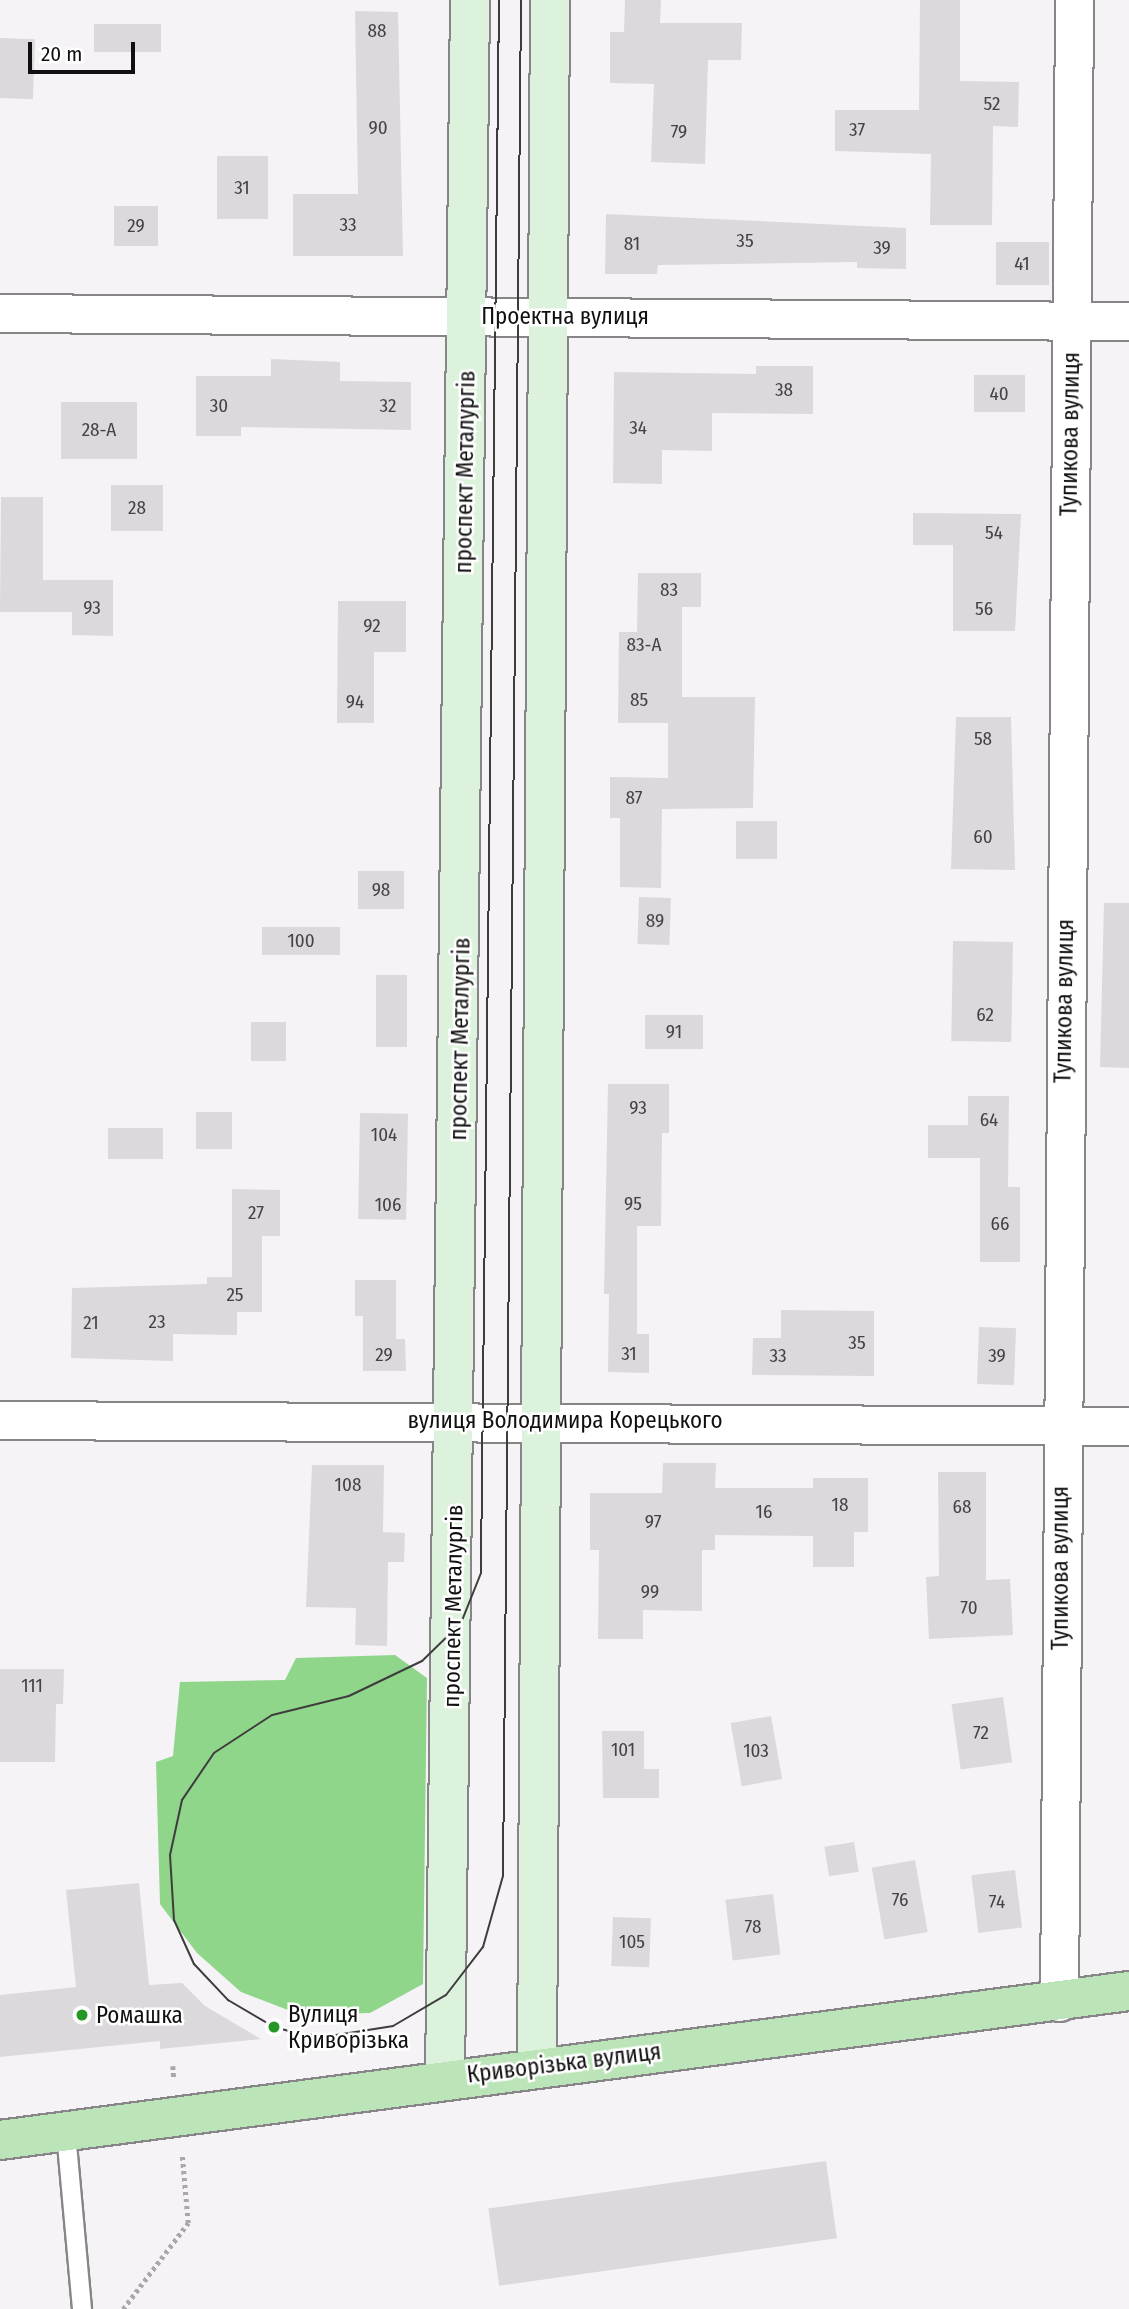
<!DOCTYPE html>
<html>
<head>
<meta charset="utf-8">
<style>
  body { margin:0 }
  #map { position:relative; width:1129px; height:2309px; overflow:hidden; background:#f5f3f6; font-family:"Fira Sans Condensed",sans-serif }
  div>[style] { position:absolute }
  .forest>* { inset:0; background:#8fd58a }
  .building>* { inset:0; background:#dcd9dc; transform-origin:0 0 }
  .path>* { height:4.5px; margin-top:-2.25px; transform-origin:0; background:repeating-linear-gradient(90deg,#a9a7a9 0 3.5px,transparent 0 7px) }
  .roads { filter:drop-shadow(2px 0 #888589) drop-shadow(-2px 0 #888589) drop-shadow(0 2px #888589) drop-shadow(0 -2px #888589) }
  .service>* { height:18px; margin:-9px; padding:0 9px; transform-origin:9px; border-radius:9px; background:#fff }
  .minor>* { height:37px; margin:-18.5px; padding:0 18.5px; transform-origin:18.5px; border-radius:18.5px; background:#fff }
  .secondary>* { height:38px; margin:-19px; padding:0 19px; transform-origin:19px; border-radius:19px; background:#ddf2dc }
  .primary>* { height:38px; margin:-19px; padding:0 19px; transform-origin:19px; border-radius:19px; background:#bbe5b8 }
  .tram>* { height:2px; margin:-1px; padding:0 1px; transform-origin:1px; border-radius:1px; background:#3e3d3e }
  .dots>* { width:19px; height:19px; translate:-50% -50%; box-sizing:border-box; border:4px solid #fff; border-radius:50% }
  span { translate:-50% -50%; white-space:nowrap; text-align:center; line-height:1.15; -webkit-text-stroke:5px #fff; paint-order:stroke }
  .number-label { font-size:19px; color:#444244 }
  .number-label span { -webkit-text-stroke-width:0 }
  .street-label { font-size:23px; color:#111011 }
  .poi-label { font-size:23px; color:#111011 }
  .left { translate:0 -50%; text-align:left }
  .scale { position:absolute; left:28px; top:42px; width:107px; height:32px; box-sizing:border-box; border:4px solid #111011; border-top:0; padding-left:9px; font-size:21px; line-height:24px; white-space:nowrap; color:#111011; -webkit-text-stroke:5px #fff; paint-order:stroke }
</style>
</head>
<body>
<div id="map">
  <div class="forest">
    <div style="clip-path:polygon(395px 1655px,427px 1678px,423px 1984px,370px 2013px,301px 2015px,241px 1992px,197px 1953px,160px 1904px,156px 1762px,173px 1756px,180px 1682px,285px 1680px,296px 1658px)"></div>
  </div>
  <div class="building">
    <div style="clip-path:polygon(625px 0,661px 0,660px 23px,742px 23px,741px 60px,708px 60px,705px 164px,651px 162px,654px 84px,610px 83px,610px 32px,624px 32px)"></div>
    <div style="clip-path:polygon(920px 0,960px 0,960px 81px,1019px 82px,1018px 127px,993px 126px,992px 225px,930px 225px,931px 154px,835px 151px,835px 110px,919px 110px)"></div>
    <div style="clip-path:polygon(355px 11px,398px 12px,403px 256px,293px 256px,293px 194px,358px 194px)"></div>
    <div style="left:94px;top:24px;width:67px;height:28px"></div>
    <div style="left:0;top:38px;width:35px;height:60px;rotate:2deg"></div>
    <div style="left:217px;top:156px;width:51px;height:63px"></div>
    <div style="left:114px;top:206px;width:44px;height:40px"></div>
    <div style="clip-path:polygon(606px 214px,906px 228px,906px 269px,857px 268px,857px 262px,658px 265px,657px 274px,605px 274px)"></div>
    <div style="left:996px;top:242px;width:53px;height:43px"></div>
    <div style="clip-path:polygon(271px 359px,340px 362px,340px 381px,411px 382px,411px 430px,241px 427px,241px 436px,196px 436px,196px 376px,271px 376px)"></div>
    <div style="clip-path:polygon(756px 366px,813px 366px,813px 414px,712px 413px,712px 451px,662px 450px,662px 484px,613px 483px,614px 372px,756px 374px)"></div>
    <div style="left:974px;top:375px;width:51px;height:37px"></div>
    <div style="left:61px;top:402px;width:76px;height:57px"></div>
    <div style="left:111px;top:485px;width:52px;height:46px"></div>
    <div style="clip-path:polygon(1px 497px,43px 497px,43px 580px,113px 580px,113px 636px,72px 635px,72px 612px,0 612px)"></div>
    <div style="clip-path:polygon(913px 513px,1021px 514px,1015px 631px,953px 631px,953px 545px,913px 545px)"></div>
    <div style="clip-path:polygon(638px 573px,701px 573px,701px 607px,682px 607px,682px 697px,755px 697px,753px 808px,662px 809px,661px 888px,620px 887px,620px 818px,610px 818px,610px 777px,668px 778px,668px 723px,618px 723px,619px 632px,637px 632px)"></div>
    <div style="clip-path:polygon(338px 601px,406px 601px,406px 652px,374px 652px,374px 723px,337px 723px)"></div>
    <div style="clip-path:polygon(956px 717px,1011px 717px,1015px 870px,951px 869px)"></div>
    <div style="left:777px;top:821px;width:38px;height:41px;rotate:90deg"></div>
    <div style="left:358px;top:871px;width:46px;height:38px"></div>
    <div style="left:639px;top:897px;width:32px;height:47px;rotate:2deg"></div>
    <div style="clip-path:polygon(1104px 903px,1129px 903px,1129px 1068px,1100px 1067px)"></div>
    <div style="left:262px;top:927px;width:78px;height:28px"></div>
    <div style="left:953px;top:941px;width:60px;height:100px;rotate:1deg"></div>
    <div style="left:376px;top:975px;width:31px;height:72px"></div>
    <div style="left:645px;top:1015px;width:58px;height:34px"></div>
    <div style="left:251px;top:1022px;width:35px;height:39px"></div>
    <div style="clip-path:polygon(608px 1084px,669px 1084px,669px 1133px,662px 1133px,661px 1226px,637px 1226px,637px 1334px,649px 1334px,649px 1373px,608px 1372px,609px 1294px,604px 1294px)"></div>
    <div style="clip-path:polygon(968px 1096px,1009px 1096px,1008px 1187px,1020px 1187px,1020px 1262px,980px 1262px,980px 1158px,928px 1158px,928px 1125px,968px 1125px)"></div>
    <div style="left:196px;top:1112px;width:36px;height:37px"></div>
    <div style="left:360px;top:1113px;width:48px;height:106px;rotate:1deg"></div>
    <div style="left:108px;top:1128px;width:55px;height:31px"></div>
    <div style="clip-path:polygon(232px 1189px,280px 1190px,280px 1236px,262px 1236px,262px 1312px,237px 1312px,237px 1335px,173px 1334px,173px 1361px,71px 1358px,72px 1288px,207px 1284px,207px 1277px,232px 1277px)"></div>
    <div style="clip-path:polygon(355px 1280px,396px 1280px,396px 1339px,405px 1339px,406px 1371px,363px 1371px,363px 1316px,355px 1316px)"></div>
    <div style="clip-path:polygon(781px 1310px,874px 1311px,874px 1376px,752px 1375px,753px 1338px,781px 1338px)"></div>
    <div style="left:979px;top:1327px;width:37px;height:57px;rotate:2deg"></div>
    <div style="clip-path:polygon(663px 1463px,716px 1463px,715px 1488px,813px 1488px,813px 1478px,868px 1478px,868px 1532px,854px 1532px,854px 1567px,813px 1567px,813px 1536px,715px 1535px,715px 1550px,702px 1550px,702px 1611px,643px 1610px,643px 1639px,598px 1639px,599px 1550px,590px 1550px,590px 1493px,662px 1493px)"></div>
    <div style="clip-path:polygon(312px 1465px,384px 1465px,383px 1532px,405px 1533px,404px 1562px,388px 1562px,387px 1646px,355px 1645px,356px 1608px,306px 1607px)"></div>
    <div style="clip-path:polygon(938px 1472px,986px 1472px,986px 1580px,1010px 1579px,1013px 1635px,929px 1639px,926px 1577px,939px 1576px)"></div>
    <div style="clip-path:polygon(0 1669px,64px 1669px,63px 1704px,56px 1704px,55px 1762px,0 1762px)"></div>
    <div style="left:1003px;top:1697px;width:66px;height:52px;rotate:82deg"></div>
    <div style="left:771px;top:1716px;width:64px;height:41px;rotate:80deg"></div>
    <div style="clip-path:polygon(602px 1731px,644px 1731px,644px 1769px,659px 1769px,659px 1798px,603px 1798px)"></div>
    <div style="left:854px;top:1842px;width:30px;height:30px;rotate:81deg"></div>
    <div style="left:915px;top:1860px;width:73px;height:44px;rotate:80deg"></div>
    <div style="left:1015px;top:1870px;width:58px;height:44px;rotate:83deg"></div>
    <div style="clip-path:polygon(139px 1883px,149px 1985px,182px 1983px,205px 2006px,261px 2039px,160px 2049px,160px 2041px,0 2057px,0 1995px,76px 1987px,66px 1890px)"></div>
    <div style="left:773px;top:1894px;width:61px;height:48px;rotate:83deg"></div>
    <div style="left:613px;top:1917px;width:38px;height:49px;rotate:2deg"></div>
    <div style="left:826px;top:2161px;width:78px;height:341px;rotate:82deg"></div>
  </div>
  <div class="path">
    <div style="left:173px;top:2066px;width:13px;rotate:86deg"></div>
    <div style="left:123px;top:2309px;width:108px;rotate:-52.9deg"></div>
    <div style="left:188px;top:2223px;width:69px;rotate:-95deg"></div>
  </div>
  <div class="roads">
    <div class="service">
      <div style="left:66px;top:2133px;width:177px;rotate:84.8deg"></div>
    </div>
    <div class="minor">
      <div style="left:0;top:313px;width:1129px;rotate:0.41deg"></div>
      <div style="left:0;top:1420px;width:1129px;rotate:0.3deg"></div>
      <div style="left:1059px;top:2002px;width:2002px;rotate:-89.57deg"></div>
    </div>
    <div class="secondary">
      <div style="left:537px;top:2067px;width:2067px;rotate:-89.64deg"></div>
      <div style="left:445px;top:2077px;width:2077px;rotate:-89.31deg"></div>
    </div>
    <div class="primary">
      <div style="left:0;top:2140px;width:1139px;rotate:-7.52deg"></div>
    </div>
  </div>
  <div class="tram">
    <div style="left:499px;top:0;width:1573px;rotate:90.66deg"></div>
    <div style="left:481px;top:1573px;width:54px;rotate:111.8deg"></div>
    <div style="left:461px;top:1623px;width:54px;rotate:135.7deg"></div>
    <div style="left:422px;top:1661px;width:81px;rotate:154.4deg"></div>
    <div style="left:349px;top:1696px;width:79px;rotate:166.1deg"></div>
    <div style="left:272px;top:1715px;width:69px;rotate:146.8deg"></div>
    <div style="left:214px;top:1753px;width:57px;rotate:124.2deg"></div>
    <div style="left:182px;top:1800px;width:56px;rotate:102.3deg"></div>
    <div style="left:170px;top:1855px;width:65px;rotate:86.5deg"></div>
    <div style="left:174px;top:1920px;width:48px;rotate:65.6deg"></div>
    <div style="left:194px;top:1964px;width:50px;rotate:46.6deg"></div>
    <div style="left:228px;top:2000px;width:53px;rotate:30.4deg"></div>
    <div style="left:274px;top:2027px;width:27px;rotate:15deg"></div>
    <div style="left:300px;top:2034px;width:30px;rotate:4deg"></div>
    <div style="left:330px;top:2036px;width:64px;rotate:-9deg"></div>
    <div style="left:393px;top:2026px;width:61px;rotate:-30.3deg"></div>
    <div style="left:446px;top:1995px;width:61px;rotate:-52.4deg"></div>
    <div style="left:483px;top:1947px;width:74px;rotate:-74.3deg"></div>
    <div style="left:503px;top:1876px;width:1876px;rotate:-89.45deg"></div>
  </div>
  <div class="dots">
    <div style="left:82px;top:2015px;background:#259724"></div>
    <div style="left:274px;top:2027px;background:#259724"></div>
  </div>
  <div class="number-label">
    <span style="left:377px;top:31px">88</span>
    <span style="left:992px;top:104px">52</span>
    <span style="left:378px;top:128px">90</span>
    <span style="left:857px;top:130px">37</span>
    <span style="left:679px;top:132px">79</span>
    <span style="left:242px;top:188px">31</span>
    <span style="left:348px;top:225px">33</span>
    <span style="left:136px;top:226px">29</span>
    <span style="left:745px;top:241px">35</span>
    <span style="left:632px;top:244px">81</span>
    <span style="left:882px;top:248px">39</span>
    <span style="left:1022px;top:264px">41</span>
    <span style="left:784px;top:390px">38</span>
    <span style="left:999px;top:394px">40</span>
    <span style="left:219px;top:406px">30</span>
    <span style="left:388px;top:406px">32</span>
    <span style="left:638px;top:428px">34</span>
    <span style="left:99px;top:430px">28-А</span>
    <span style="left:137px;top:508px">28</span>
    <span style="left:994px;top:533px">54</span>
    <span style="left:669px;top:590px">83</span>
    <span style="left:92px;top:608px">93</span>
    <span style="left:984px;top:609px">56</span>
    <span style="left:372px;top:626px">92</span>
    <span style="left:644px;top:645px">83-А</span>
    <span style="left:639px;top:700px">85</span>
    <span style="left:355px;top:702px">94</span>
    <span style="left:983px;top:739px">58</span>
    <span style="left:634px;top:798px">87</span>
    <span style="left:983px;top:837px">60</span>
    <span style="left:381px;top:890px">98</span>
    <span style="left:655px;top:921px">89</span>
    <span style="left:301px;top:941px">100</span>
    <span style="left:985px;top:1015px">62</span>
    <span style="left:674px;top:1032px">91</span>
    <span style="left:638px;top:1108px">93</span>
    <span style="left:989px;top:1120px">64</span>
    <span style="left:384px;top:1135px">104</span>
    <span style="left:633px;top:1204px">95</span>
    <span style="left:388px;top:1205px">106</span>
    <span style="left:256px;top:1213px">27</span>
    <span style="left:1000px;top:1224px">66</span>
    <span style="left:235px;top:1295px">25</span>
    <span style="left:157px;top:1322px">23</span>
    <span style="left:91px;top:1323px">21</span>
    <span style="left:857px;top:1343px">35</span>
    <span style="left:629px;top:1354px">31</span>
    <span style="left:384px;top:1355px">29</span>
    <span style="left:778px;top:1356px">33</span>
    <span style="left:997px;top:1356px">39</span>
    <span style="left:348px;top:1485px">108</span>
    <span style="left:840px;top:1505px">18</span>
    <span style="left:962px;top:1507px">68</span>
    <span style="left:764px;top:1512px">16</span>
    <span style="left:653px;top:1522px">97</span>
    <span style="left:650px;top:1592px">99</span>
    <span style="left:969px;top:1608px">70</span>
    <span style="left:32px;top:1686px">111</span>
    <span style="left:981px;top:1733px">72</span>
    <span style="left:623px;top:1750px">101</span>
    <span style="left:756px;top:1751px">103</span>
    <span style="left:900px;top:1900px">76</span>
    <span style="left:997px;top:1902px">74</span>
    <span style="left:753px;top:1927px">78</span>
    <span style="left:632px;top:1942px">105</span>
  </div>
  <div class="street-label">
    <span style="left:565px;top:316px">Проектна вулиця</span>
    <span style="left:1070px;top:434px;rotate:-89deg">Тупикова вулиця</span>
    <span style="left:465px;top:472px;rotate:-89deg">проспект Металургів</span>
    <span style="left:1064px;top:1001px;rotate:-89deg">Тупикова вулиця</span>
    <span style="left:460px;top:1039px;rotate:-89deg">проспект Металургів</span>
    <span style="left:565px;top:1420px">вулиця Володимира Корецького</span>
    <span style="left:1060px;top:1568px;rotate:-90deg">Тупикова вулиця</span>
    <span style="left:453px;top:1606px;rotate:-89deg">проспект Металургів</span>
    <span style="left:564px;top:2063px;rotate:-7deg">Криворізька вулиця</span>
  </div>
  <div class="poi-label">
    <span class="left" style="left:288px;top:2027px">Вулиця<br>Криворізька</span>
    <span class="left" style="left:96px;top:2015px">Ромашка</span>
  </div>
  <div class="scale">20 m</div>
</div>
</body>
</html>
